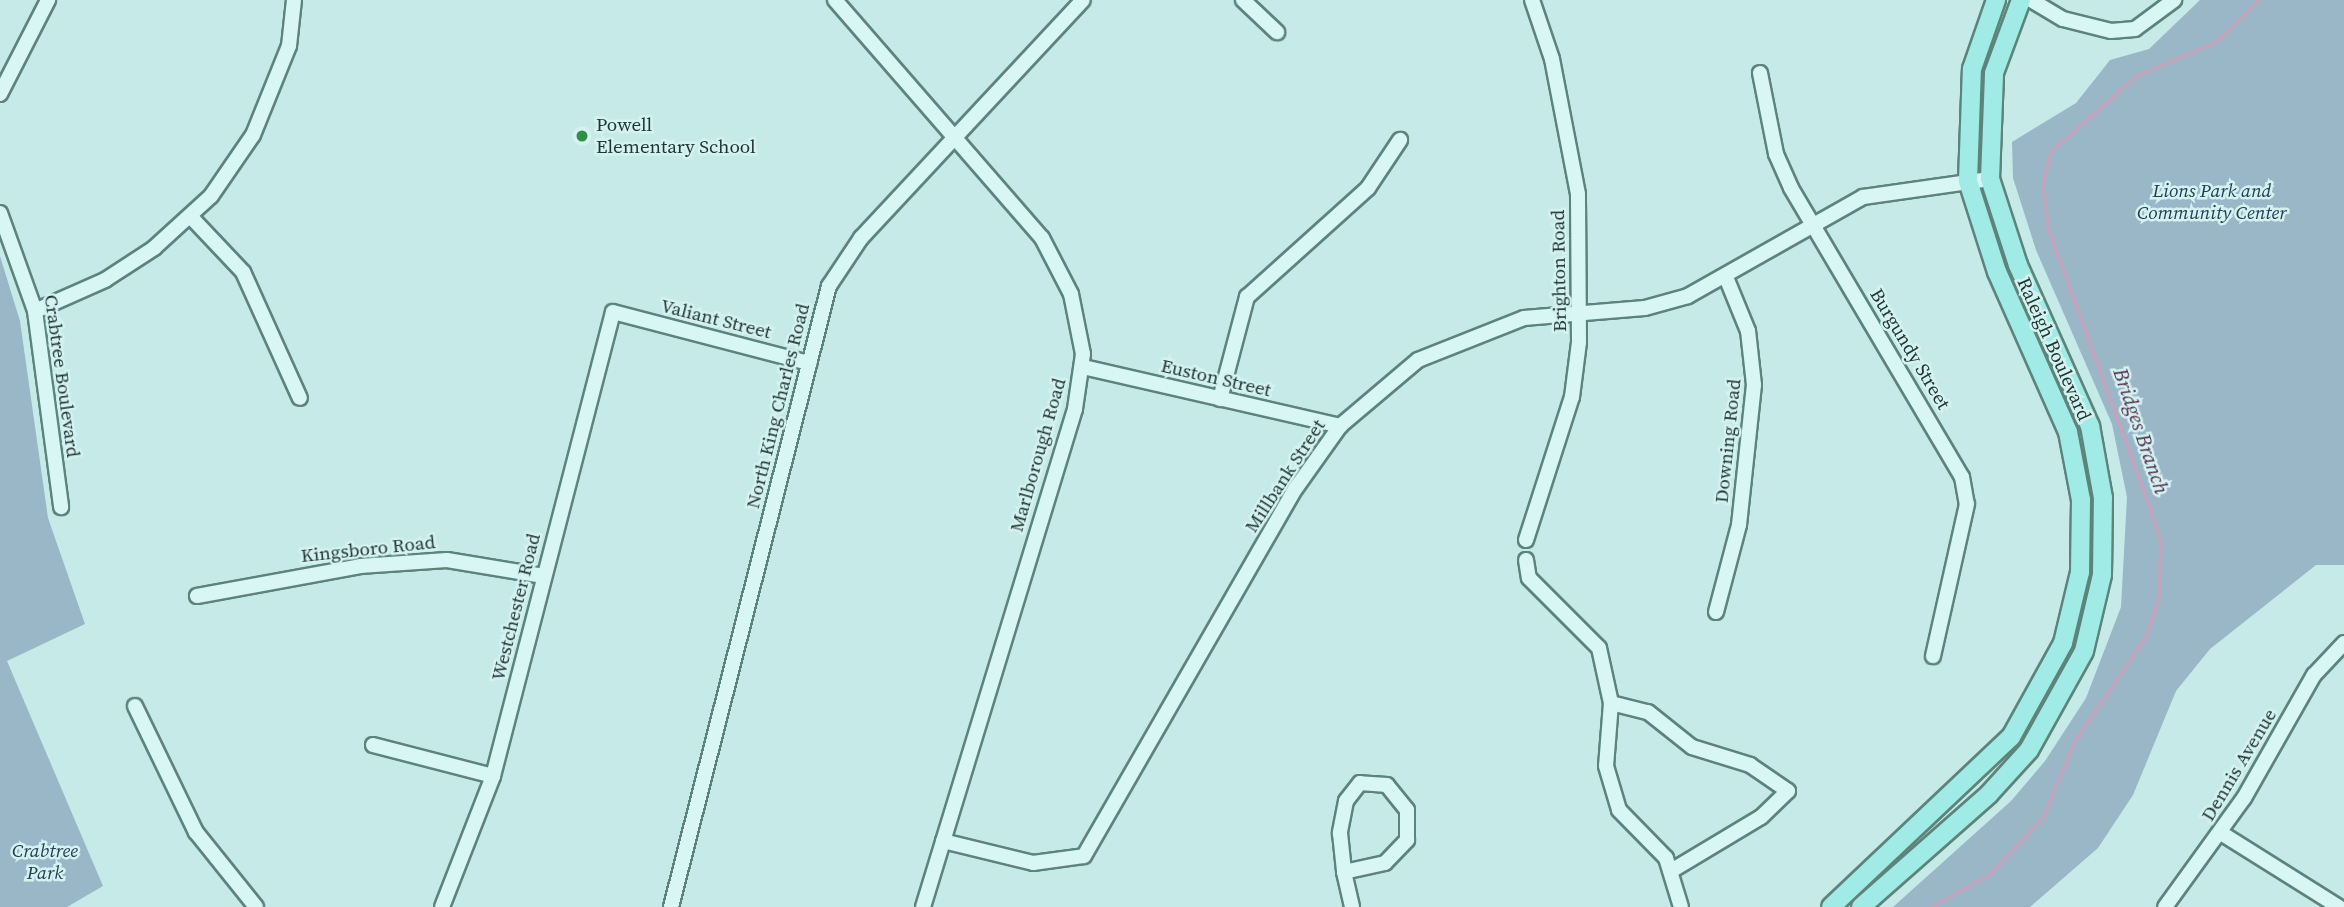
<!DOCTYPE html>
<html>
<head>
<meta charset="utf-8">
<style>
  body { margin:0 }
  #map { position:relative; width:2344px; height:907px; overflow:hidden; background:#c5eae8; font-family:"Source Serif 4",serif }
  div>[style] { position:absolute }
  .green>* { inset:0; background:#9ab7c8 }
  .stream>* { height:3.5px; margin:-1.75px; padding:0 1.75px; transform-origin:1.75px; border-radius:1.75px; background:#bda6be }
  .roads { filter:drop-shadow(2px 0 #5c847b) drop-shadow(-2px 0 #5c847b) drop-shadow(0 2px #5c847b) drop-shadow(0 -2px #5c847b) }
  .minor>* { height:14px; margin:-7px; padding:0 7px; transform-origin:7px; border-radius:7px; background:#d7f6f4 }
  .major>* { height:18px; margin:-9px; padding:0 9px; transform-origin:9px; border-radius:9px; background:#a0ebe5 }
  .dots>* { width:19px; height:19px; translate:-50% -50%; box-sizing:border-box; border:4px solid #d4f2f1; border-radius:50% }
  span { translate:-50% -50%; white-space:nowrap; text-align:center; line-height:1.15; -webkit-text-stroke:5px #d4f2f1; paint-order:stroke }
  .poi-label { font-size:19px; color:#1f352f }
  .left { translate:0 -50%; text-align:left }
  .park-label { font-size:19px; color:#273c50; font-style:italic }
  .street-label { font-size:19px; color:#1f352f }
  .water-label { font-size:21px; color:#54304d; font-style:italic }
</style>
</head>
<body>
<div id="map">
  <div class="green">
    <div style="clip-path:polygon(2200px 0,2344px 0,2344px 565px,2316px 565px,2210px 649px,2176px 691px,2133px 795px,2098px 848px,2030px 907px,1893px 907px,2011px 801px,2045px 761px,2086px 698px,2121px 607px,2127px 497px,2112px 424px,2036px 250px,2013px 178px,2012px 142px,2076px 103px,2110px 60px,2149px 49px)"></div>
    <div style="clip-path:polygon(0 256px,20px 321px,48px 518px,85px 624px,7px 661px,103px 886px,67px 907px,0 907px)"></div>
  </div>
  <div class="stream">
    <div style="left:1932px;top:907px;width:66px;rotate:-28.9deg"></div>
    <div style="left:1990px;top:875px;width:78px;rotate:-47.1deg"></div>
    <div style="left:2043px;top:818px;width:82px;rotate:-67.2deg"></div>
    <div style="left:2075px;top:742px;width:127px;rotate:-55.9deg"></div>
    <div style="left:2146px;top:637px;width:40px;rotate:-71.1deg"></div>
    <div style="left:2159px;top:599px;width:55px;rotate:-87.9deg"></div>
    <div style="left:2161px;top:544px;width:38px;rotate:-107deg"></div>
    <div style="left:2150px;top:508px;width:298px;rotate:-110deg"></div>
    <div style="left:2048px;top:228px;width:44px;rotate:-96.5deg"></div>
    <div style="left:2043px;top:184px;width:33px;rotate:-76deg"></div>
    <div style="left:2051px;top:152px;width:115px;rotate:-41.5deg"></div>
    <div style="left:2137px;top:76px;width:87px;rotate:-23deg"></div>
    <div style="left:2217px;top:42px;width:60px;rotate:-44.3deg"></div>
  </div>
  <div class="roads">
    <div class="minor">
      <div style="left:835px;top:0;width:315px;rotate:49deg"></div>
      <div style="left:1042px;top:238px;width:63px;rotate:62.6deg"></div>
      <div style="left:1071px;top:294px;width:61px;rotate:78.7deg"></div>
      <div style="left:1083px;top:354px;width:56px;rotate:98.3deg"></div>
      <div style="left:1075px;top:409px;width:521px;rotate:106.97deg"></div>
      <div style="left:1243px;top:0;width:47px;rotate:43.3deg"></div>
      <div style="left:2031px;top:0;width:37px;rotate:31deg"></div>
      <div style="left:2063px;top:19px;width:49px;rotate:14deg"></div>
      <div style="left:2111px;top:31px;width:24px;rotate:-5deg"></div>
      <div style="left:2135px;top:29px;width:49px;rotate:-36.6deg"></div>
      <div style="left:1760px;top:73px;width:83px;rotate:78.8deg"></div>
      <div style="left:1776px;top:154px;width:37px;rotate:66deg"></div>
      <div style="left:1791px;top:188px;width:336px;rotate:59.4deg"></div>
      <div style="left:1962px;top:477px;width:27px;rotate:80deg"></div>
      <div style="left:1967px;top:504px;width:156px;rotate:102.6deg"></div>
      <div style="left:0;top:94px;width:106px;rotate:-62.9deg"></div>
      <div style="left:0;top:213px;width:104px;rotate:70.3deg"></div>
      <div style="left:35px;top:311px;width:198px;rotate:82.4deg"></div>
      <div style="left:191px;top:217px;width:76px;rotate:46.6deg"></div>
      <div style="left:243px;top:272px;width:138px;rotate:65.7deg"></div>
      <div style="left:35px;top:311px;width:77px;rotate:-23.9deg"></div>
      <div style="left:105px;top:280px;width:59px;rotate:-33.1deg"></div>
      <div style="left:154px;top:248px;width:77px;rotate:-42.4deg"></div>
      <div style="left:211px;top:196px;width:74px;rotate:-55.5deg"></div>
      <div style="left:253px;top:135px;width:96px;rotate:-68deg"></div>
      <div style="left:289px;top:46px;width:46px;rotate:-83.8deg"></div>
      <div style="left:1083px;top:367px;width:264px;rotate:12.9deg"></div>
      <div style="left:1220px;top:399px;width:106px;rotate:-75.2deg"></div>
      <div style="left:1247px;top:297px;width:163px;rotate:-42deg"></div>
      <div style="left:1368px;top:188px;width:58px;rotate:-56.3deg"></div>
      <div style="left:1526px;top:540px;width:150px;rotate:-72.2deg"></div>
      <div style="left:1572px;top:397px;width:55px;rotate:-82.7deg"></div>
      <div style="left:1579px;top:342px;width:148px;rotate:-90.4deg"></div>
      <div style="left:1578px;top:194px;width:137px;rotate:-100.9deg"></div>
      <div style="left:1552px;top:59px;width:62px;rotate:-108.7deg"></div>
      <div style="left:1526px;top:560px;width:18px;rotate:81deg"></div>
      <div style="left:1529px;top:578px;width:99px;rotate:45deg"></div>
      <div style="left:1599px;top:648px;width:56px;rotate:77.7deg"></div>
      <div style="left:1611px;top:703px;width:63px;rotate:94.5deg"></div>
      <div style="left:1606px;top:766px;width:46px;rotate:73.5deg"></div>
      <div style="left:1619px;top:810px;width:67px;rotate:45.6deg"></div>
      <div style="left:1666px;top:858px;width:51px;rotate:73deg"></div>
      <div style="left:197px;top:596px;width:166px;rotate:-10.4deg"></div>
      <div style="left:360px;top:566px;width:87px;rotate:-3.9deg"></div>
      <div style="left:447px;top:560px;width:98px;rotate:9.4deg"></div>
      <div style="left:1716px;top:612px;width:90px;rotate:-75.2deg"></div>
      <div style="left:1739px;top:525px;width:141px;rotate:-83.9deg"></div>
      <div style="left:1754px;top:385px;width:54px;rotate:-96.3deg"></div>
      <div style="left:1748px;top:331px;width:58px;rotate:-112.2deg"></div>
      <div style="left:1611px;top:703px;width:38px;rotate:14deg"></div>
      <div style="left:1648px;top:712px;width:56px;rotate:38.5deg"></div>
      <div style="left:1692px;top:747px;width:61px;rotate:17.2deg"></div>
      <div style="left:1750px;top:765px;width:46px;rotate:34.4deg"></div>
      <div style="left:1788px;top:791px;width:37px;rotate:136deg"></div>
      <div style="left:1761px;top:817px;width:105px;rotate:149deg"></div>
      <div style="left:135px;top:706px;width:140px;rotate:64.2deg"></div>
      <div style="left:196px;top:832px;width:96px;rotate:51.3deg"></div>
      <div style="left:373px;top:745px;width:124px;rotate:14.5deg"></div>
      <div style="left:2221px;top:833px;width:139px;rotate:32.1deg"></div>
      <div style="left:943px;top:841px;width:93px;rotate:13.7deg"></div>
      <div style="left:1033px;top:863px;width:51px;rotate:-7.8deg"></div>
      <div style="left:1084px;top:856px;width:425px;rotate:-60.1deg"></div>
      <div style="left:1296px;top:488px;width:76px;rotate:-54.6deg"></div>
      <div style="left:1340px;top:426px;width:102px;rotate:-40.2deg"></div>
      <div style="left:1418px;top:360px;width:114px;rotate:-21.6deg"></div>
      <div style="left:1524px;top:318px;width:121px;rotate:-4.7deg"></div>
      <div style="left:1645px;top:308px;width:45px;rotate:-15.6deg"></div>
      <div style="left:1688px;top:296px;width:201px;rotate:-29.5deg"></div>
      <div style="left:1863px;top:197px;width:128px;rotate:-8.1deg"></div>
      <div style="left:1344px;top:872px;width:42px;rotate:-12.4deg"></div>
      <div style="left:1385px;top:863px;width:32px;rotate:-46deg"></div>
      <div style="left:1407px;top:840px;width:30px;rotate:-90deg"></div>
      <div style="left:1407px;top:810px;width:32px;rotate:-129deg"></div>
      <div style="left:1387px;top:785px;width:27px;rotate:-176deg"></div>
      <div style="left:1360px;top:783px;width:23px;rotate:128deg"></div>
      <div style="left:1346px;top:801px;width:33px;rotate:101deg"></div>
      <div style="left:1340px;top:833px;width:39px;rotate:84deg"></div>
      <div style="left:1344px;top:872px;width:36px;rotate:77deg"></div>
      <div style="left:442px;top:907px;width:141px;rotate:-68.7deg"></div>
      <div style="left:493px;top:776px;width:479px;rotate:-75.5deg"></div>
      <div style="left:613px;top:312px;width:203px;rotate:14.6deg"></div>
      <div style="left:671px;top:907px;width:641px;rotate:-75.73deg"></div>
      <div style="left:829px;top:286px;width:58px;rotate:-56.3deg"></div>
      <div style="left:861px;top:238px;width:325px;rotate:-47deg"></div>
      <div style="left:2165px;top:907px;width:135px;rotate:-54.1deg"></div>
      <div style="left:2244px;top:798px;width:142px;rotate:-60.4deg"></div>
      <div style="left:2314px;top:675px;width:44px;rotate:-46.8deg"></div>
    </div>
    <div class="major">
      <div style="left:1831px;top:907px;width:248px;rotate:-43.4deg"></div>
      <div style="left:2011px;top:737px;width:107px;rotate:-61deg"></div>
      <div style="left:2063px;top:643px;width:73px;rotate:-76.5deg"></div>
      <div style="left:2080px;top:572px;width:72px;rotate:-89.2deg"></div>
      <div style="left:2081px;top:500px;width:69px;rotate:-100.8deg"></div>
      <div style="left:2068px;top:432px;width:175px;rotate:-113.9deg"></div>
      <div style="left:1997px;top:272px;width:96px;rotate:-107.7deg"></div>
      <div style="left:1968px;top:181px;width:112px;rotate:-88deg"></div>
      <div style="left:1972px;top:69px;width:73px;rotate:-70.8deg"></div>
      <div style="left:1861px;top:907px;width:171px;rotate:-41.4deg"></div>
      <div style="left:1989px;top:794px;width:59px;rotate:-47.7deg"></div>
      <div style="left:2029px;top:750px;width:113px;rotate:-60.9deg"></div>
      <div style="left:2084px;top:651px;width:78px;rotate:-76.7deg"></div>
      <div style="left:2102px;top:575px;width:77px;rotate:-89.3deg"></div>
      <div style="left:2103px;top:498px;width:73px;rotate:-100.2deg"></div>
      <div style="left:2090px;top:426px;width:176px;rotate:-114.1deg"></div>
      <div style="left:2018px;top:265px;width:90px;rotate:-108deg"></div>
      <div style="left:1990px;top:179px;width:106px;rotate:-87.8deg"></div>
      <div style="left:1994px;top:73px;width:78px;rotate:-69.7deg"></div>
    </div>
  </div>
  <div class="dots">
    <div style="left:582px;top:136px;background:#318e47"></div>
  </div>
  <div class="poi-label">
    <span class="left" style="left:596px;top:136px">Powell<br>Elementary School</span>
  </div>
  <div class="park-label">
    <span style="left:2212px;top:202px">Lions Park and<br>Community Center</span>
    <span style="left:45px;top:862px">Crabtree<br>Park</span>
  </div>
  <div class="street-label">
    <span style="left:1559px;top:271px;rotate:-91deg">Brighton Road</span>
    <span style="left:716px;top:319px;rotate:14deg">Valiant Street</span>
    <span style="left:1910px;top:349px;rotate:59deg">Burgundy Street</span>
    <span style="left:2054px;top:349px;rotate:66deg">Raleigh Boulevard</span>
    <span style="left:62px;top:376px;rotate:82deg">Crabtree Boulevard</span>
    <span style="left:1216px;top:378px;rotate:13deg">Euston Street</span>
    <span style="left:778px;top:406px;rotate:-76deg">North King Charles Road</span>
    <span style="left:1728px;top:441px;rotate:-84deg">Downing Road</span>
    <span style="left:1038px;top:455px;rotate:-74deg">Marlborough Road</span>
    <span style="left:1285px;top:476px;rotate:-57deg">Millbank Street</span>
    <span style="left:368px;top:549px;rotate:-6deg">Kingsboro Road</span>
    <span style="left:516px;top:607px;rotate:-76deg">Westchester Road</span>
    <span style="left:2239px;top:765px;rotate:-59deg">Dennis Avenue</span>
  </div>
  <div class="water-label">
    <span style="left:2141px;top:431px;rotate:71deg">Bridges Branch</span>
  </div>
</div>
</body>
</html>
